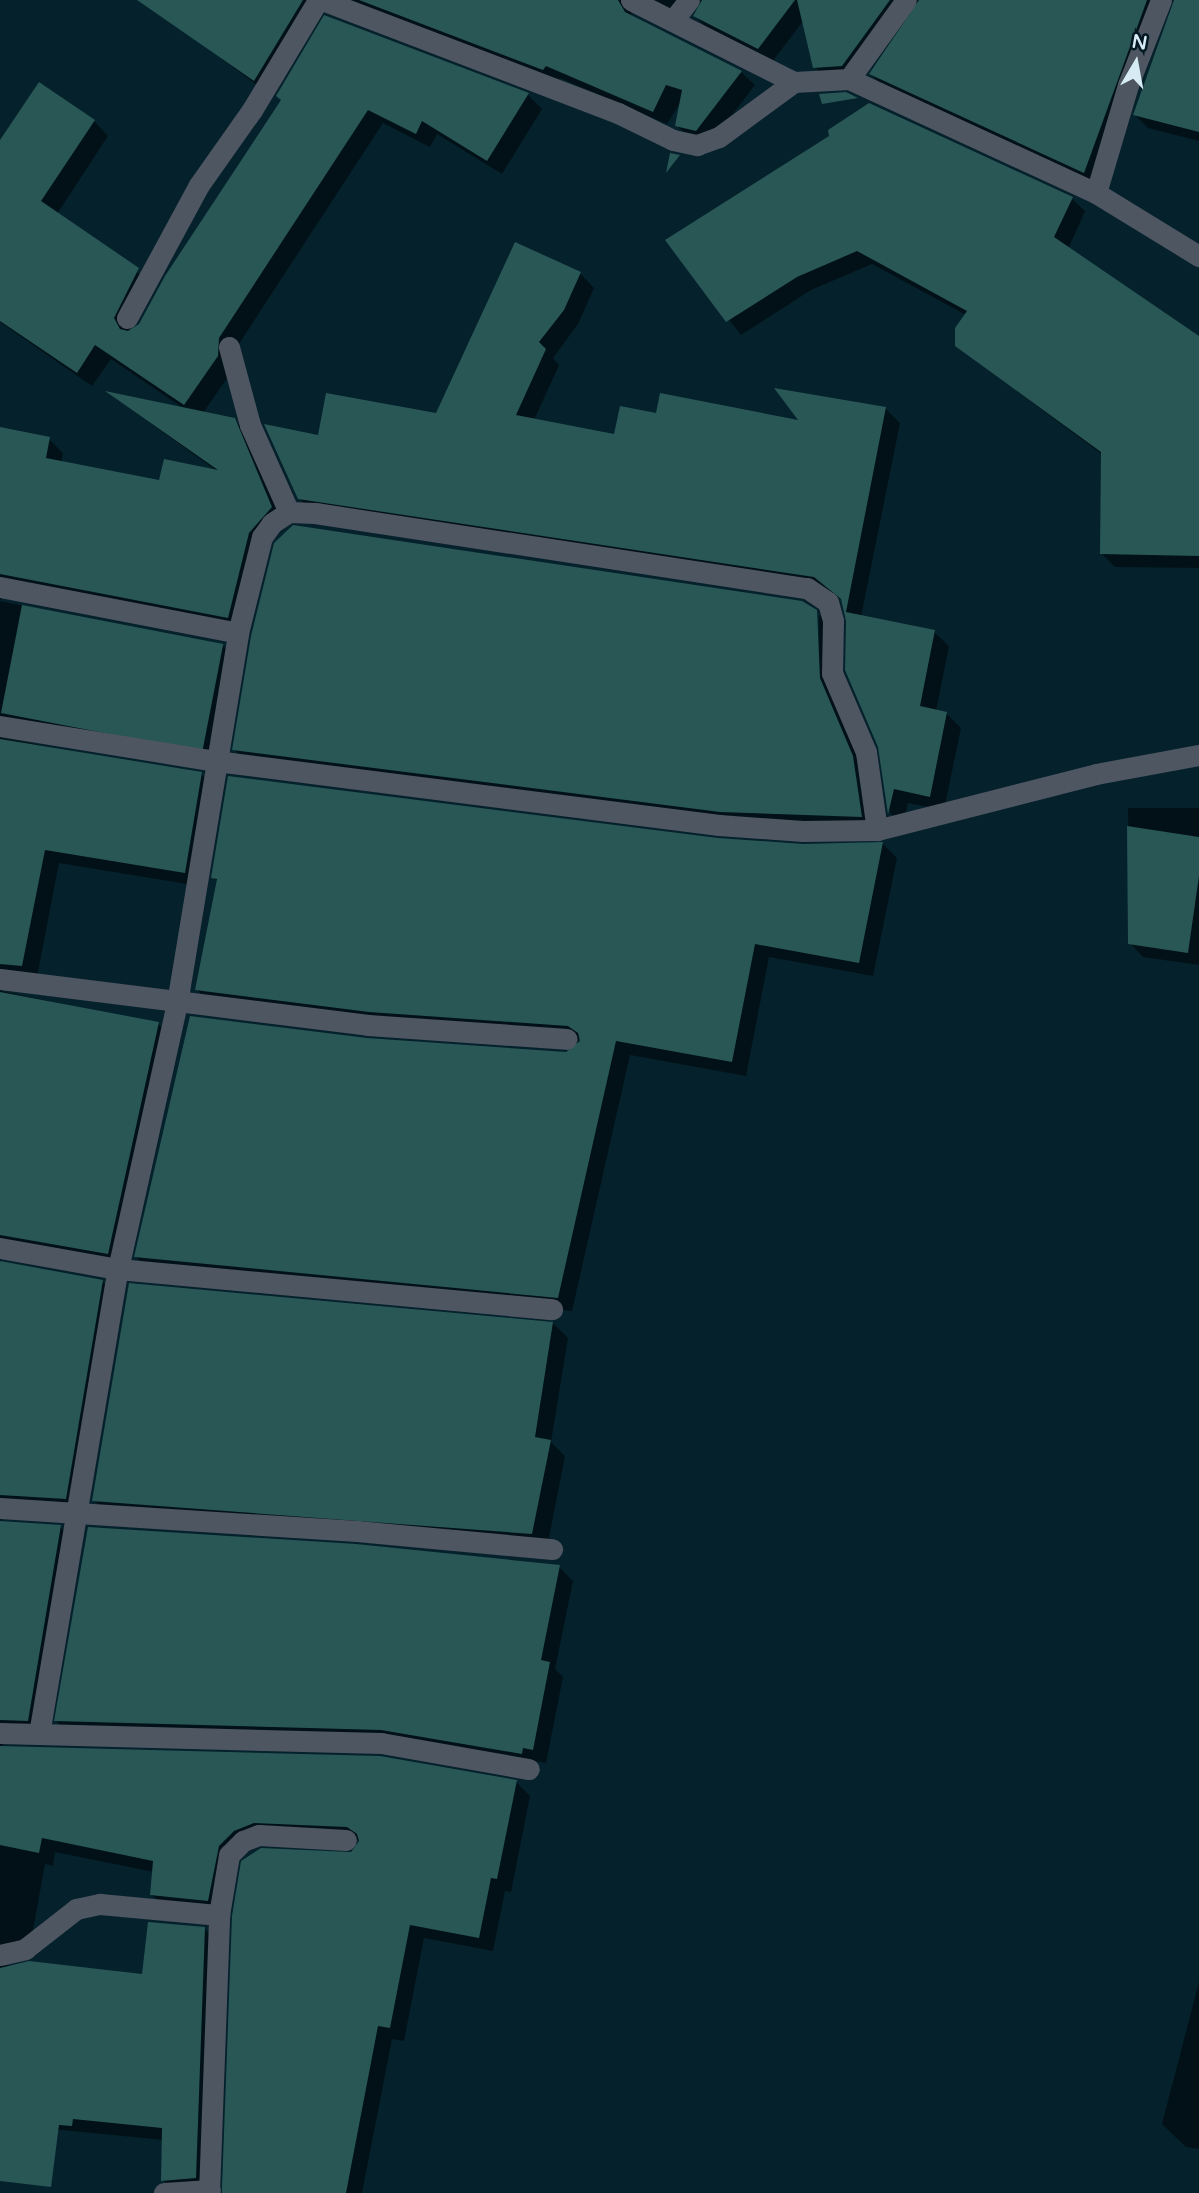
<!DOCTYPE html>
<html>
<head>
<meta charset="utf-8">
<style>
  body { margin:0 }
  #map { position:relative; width:1199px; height:2193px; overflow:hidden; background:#05212c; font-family:"Varela Round",sans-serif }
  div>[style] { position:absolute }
  .shadow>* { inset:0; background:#0007 }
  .building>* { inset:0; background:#285756; transform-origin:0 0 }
  .minor>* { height:21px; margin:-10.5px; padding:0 10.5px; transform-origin:10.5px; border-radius:10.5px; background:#4e5662 }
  span { translate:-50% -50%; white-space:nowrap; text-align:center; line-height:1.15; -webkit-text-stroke:5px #001822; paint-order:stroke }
  .north { position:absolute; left:1101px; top:28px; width:70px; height:70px; -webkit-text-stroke:5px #001822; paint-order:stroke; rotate:10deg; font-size:19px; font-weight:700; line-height:28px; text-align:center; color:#d7ebf4 }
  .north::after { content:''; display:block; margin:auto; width:24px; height:32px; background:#d7ebf4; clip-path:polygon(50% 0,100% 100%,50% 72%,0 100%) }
</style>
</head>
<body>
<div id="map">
  <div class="shadow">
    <div style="clip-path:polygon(177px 0,331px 0,268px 93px,165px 17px)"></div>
    <div style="clip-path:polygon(333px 0,1173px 0,1162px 9px,1097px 185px,884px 87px,871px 74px,919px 1px,909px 5px,856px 79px,828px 81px,815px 67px,804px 20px,772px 62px,708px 29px,695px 16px,704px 1px,697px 1px,683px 17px,637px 2px,630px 16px,741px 72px,755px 85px,710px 144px,691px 139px,677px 126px,683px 98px,667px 124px,560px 78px,557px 83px)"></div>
    <div style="clip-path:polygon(1174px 0,1199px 0,1199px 141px,1148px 128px,1135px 115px)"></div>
    <div style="clip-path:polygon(528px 95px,542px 109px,502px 174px,437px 134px,430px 147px,383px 123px,233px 353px,232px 371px,203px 413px,234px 420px,248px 434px,286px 522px,263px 548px,242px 631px,5px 592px,0 601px,222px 645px,236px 659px,220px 759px,17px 726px,1px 738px,201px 774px,215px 788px,199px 886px,59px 863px,36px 982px,10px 980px,1px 991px,158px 1024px,173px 1038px,122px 1267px,17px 1249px,1px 1259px,1px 1263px,102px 1281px,116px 1296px,79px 1513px,15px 1508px,0 1521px,0 429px,49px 439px,63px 453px,61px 463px,161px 482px,217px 471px,110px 394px,186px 410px,111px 359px,92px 386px,0 322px,0 143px,94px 121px,108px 136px,57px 214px,153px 284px,128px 332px,140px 326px,282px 100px)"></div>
    <div style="clip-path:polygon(1071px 198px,1085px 211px,1068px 249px,1199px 338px,1199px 568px,1115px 567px,1102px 554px,1103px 455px,956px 346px,966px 315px,872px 264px,811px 290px,741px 335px,667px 240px)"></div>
    <div style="clip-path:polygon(580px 273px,594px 288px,578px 324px,553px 358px,559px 365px,534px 420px,615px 436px,658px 415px,802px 422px,886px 409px,900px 423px,861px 617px,934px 632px,949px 646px,936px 711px,946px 713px,961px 728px,944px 810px,908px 803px,902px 826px,890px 813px,880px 747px,843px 601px,830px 591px,314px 513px,299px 498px,319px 437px,437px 415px)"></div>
    <div style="clip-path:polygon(815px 612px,818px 686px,819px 615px,830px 626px,867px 771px,875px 831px,736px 826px,248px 764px,234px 749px)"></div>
    <div style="clip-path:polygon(1128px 808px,1199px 808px,1199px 965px,1143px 957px,1130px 943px)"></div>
    <div style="clip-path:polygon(718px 840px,803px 846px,883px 844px,897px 858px,873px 976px,769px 957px,746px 1076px,630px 1055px,572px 1311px,150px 1271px,136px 1257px,367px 1040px,567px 1054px,584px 1040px,385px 1026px,211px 1004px,197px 990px,218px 882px,213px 877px)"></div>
    <div style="clip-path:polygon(553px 1323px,568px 1338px,551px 1442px,565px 1456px,547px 1548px,109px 1515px,94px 1500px)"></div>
    <div style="clip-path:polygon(0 1523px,60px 1527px,75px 1541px,42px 1734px,9px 1735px,1px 1748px,516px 1782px,530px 1796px,511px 1892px,505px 1891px,493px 1951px,424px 1938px,404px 2041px,392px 2039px,362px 2193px,224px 2193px,361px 1840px,275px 1835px,252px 1843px,230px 1867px,222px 1914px,166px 1909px,152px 1895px,154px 1872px,55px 1852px,53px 1866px,45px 1864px,29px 1952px,11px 1956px,1px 1965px,144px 1976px,205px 1929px,219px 1943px,210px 2191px,176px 2193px,163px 2180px,164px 2140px,0 2124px)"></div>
    <div style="clip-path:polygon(559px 1567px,573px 1581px,555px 1669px,563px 1677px,546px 1763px,536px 1761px,535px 1767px,396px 1743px,70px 1734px,56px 1721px)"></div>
    <div style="clip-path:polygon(1199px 1982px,1199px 2149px,1186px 2147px,1162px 2124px)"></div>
  </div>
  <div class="building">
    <div style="clip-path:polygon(137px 0,303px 0,254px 81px)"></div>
    <div style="clip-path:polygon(359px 0,618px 0,625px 12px,742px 71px,696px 131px,675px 126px,682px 90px,666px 85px,653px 112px,546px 66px,543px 70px)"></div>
    <div style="clip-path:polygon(702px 0,795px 0,758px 49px,693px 16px)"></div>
    <div style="clip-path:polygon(797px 0,890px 0,842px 66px,813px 68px)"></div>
    <div style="clip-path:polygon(919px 0,1147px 0,1084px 173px,869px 74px)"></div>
    <div style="clip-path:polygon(1174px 0,1199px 0,1199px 132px,1133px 115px)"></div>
    <div style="clip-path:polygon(324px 15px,529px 93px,487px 161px,422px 121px,416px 134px,368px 110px,219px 338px,218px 356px,184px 405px,95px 345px,77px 373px,0 321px,0 140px,39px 82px,95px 120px,41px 201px,139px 268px,114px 318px,120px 329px,128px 331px,139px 324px,165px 276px,281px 100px,276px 96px)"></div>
    <div style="clip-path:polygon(846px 92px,858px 98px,822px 104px,819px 94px)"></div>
    <div style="clip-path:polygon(869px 103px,1073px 197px,1054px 237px,1199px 336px,1199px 556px,1100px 554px,1101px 452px,955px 346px,955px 328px,967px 311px,857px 251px,797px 277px,726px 322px,665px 240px,829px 136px,828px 130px)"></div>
    <div style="clip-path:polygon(670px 153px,680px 155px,666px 173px)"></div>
    <div style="clip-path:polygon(515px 242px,581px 272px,564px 310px,539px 342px,546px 349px,516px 415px,614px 434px,620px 406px,656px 413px,660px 393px,798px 420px,774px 388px,886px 407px,846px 612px,935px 630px,920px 706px,947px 712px,930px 797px,894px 789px,888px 814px,878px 747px,845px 670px,846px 621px,841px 599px,814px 577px,298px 499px,264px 424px,318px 435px,326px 393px,436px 413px)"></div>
    <div style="clip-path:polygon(105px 391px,235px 418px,272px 507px,249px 533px,228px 618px,0 574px,0 427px,50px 437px,46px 458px,159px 480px,164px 459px,218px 470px)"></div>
    <div style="clip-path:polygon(293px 525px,802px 601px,817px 610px,820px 678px,853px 756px,862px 817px,720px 812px,232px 750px,251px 636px,274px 543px)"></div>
    <div style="left:22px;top:605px;width:205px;height:110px;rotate:11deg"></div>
    <div style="clip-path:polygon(0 739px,202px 772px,185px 873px,45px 850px,22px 966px,0 964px)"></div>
    <div style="clip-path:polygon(228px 776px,718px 838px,803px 844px,883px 842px,859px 963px,755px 944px,732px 1062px,616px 1041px,558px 1298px,134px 1257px,190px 1016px,367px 1038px,566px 1052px,580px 1041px,578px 1033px,568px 1026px,369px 1012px,195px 990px,217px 879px,211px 878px)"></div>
    <div style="clip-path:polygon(1127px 826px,1199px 837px,1199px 876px,1188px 953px,1128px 944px)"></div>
    <div style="clip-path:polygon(0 992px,159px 1022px,108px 1254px,0 1235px)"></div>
    <div style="clip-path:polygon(0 1261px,103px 1280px,66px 1499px,0 1495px)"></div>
    <div style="clip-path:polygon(129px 1283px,553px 1322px,535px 1437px,551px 1440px,532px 1534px,92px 1501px)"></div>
    <div style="clip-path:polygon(0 1521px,61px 1525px,28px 1721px,0 1720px)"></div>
    <div style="clip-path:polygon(88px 1527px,356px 1544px,560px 1565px,541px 1660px,550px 1662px,533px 1750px,523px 1748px,522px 1754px,381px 1730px,54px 1721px)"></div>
    <div style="clip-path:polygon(0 1746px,380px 1756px,517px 1780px,497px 1879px,491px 1878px,479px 1938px,410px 1925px,390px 2028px,378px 2026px,346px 2193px,222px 2193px,222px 2187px,232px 1916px,241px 1861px,261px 1848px,351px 1852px,359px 1841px,357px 1834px,347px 1827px,254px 1823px,234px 1831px,219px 1846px,208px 1901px,150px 1895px,153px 1861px,42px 1838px,39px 1853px,0 1845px)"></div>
    <div style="clip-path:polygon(148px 1922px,205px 1927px,196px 2178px,161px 2181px,162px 2128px,73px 2119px,72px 2126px,59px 2125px,51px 2187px,0 2181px,0 1968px,29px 1961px,142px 1974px)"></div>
  </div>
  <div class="minor">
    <div style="left:322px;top:0;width:317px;rotate:20.9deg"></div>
    <div style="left:618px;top:113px;width:61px;rotate:26.1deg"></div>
    <div style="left:673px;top:140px;width:25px;rotate:12deg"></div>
    <div style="left:697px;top:145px;width:23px;rotate:-20deg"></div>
    <div style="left:719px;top:137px;width:93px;rotate:-36.3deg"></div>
    <div style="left:794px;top:82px;width:55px;rotate:-3.1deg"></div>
    <div style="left:849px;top:79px;width:272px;rotate:24.8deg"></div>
    <div style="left:1096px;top:193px;width:121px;rotate:31.5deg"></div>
    <div style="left:631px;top:0;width:182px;rotate:26.7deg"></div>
    <div style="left:674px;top:19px;width:24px;rotate:-52deg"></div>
    <div style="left:849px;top:79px;width:97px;rotate:-54.2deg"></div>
    <div style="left:1096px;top:193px;width:113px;rotate:-73.5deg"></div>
    <div style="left:1128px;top:85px;width:91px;rotate:-68.8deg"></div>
    <div style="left:127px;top:318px;width:151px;rotate:-61.6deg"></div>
    <div style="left:199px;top:185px;width:92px;rotate:-54.8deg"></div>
    <div style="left:252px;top:110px;width:128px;rotate:-59deg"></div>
    <div style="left:229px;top:347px;width:81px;rotate:74.9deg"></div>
    <div style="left:250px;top:425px;width:95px;rotate:65.9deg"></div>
    <div style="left:0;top:587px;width:242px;rotate:10.9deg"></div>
    <div style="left:0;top:726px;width:219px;rotate:9.2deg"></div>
    <div style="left:216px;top:761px;width:507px;rotate:7.25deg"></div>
    <div style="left:719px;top:825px;width:84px;rotate:4.1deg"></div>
    <div style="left:803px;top:831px;width:74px;rotate:-0.8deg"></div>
    <div style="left:877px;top:830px;width:226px;rotate:-14.3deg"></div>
    <div style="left:1096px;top:774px;width:105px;rotate:-10.5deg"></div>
    <div style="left:0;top:979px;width:371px;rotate:7.1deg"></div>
    <div style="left:368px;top:1025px;width:199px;rotate:4deg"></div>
    <div style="left:0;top:1248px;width:120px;rotate:10.1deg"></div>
    <div style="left:118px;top:1269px;width:436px;rotate:5.3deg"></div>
    <div style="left:0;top:1508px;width:358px;rotate:3.7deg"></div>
    <div style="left:357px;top:1531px;width:196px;rotate:5.3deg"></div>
    <div style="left:0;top:1733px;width:381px;rotate:1.5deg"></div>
    <div style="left:381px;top:1743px;width:150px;rotate:10deg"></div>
    <div style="left:39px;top:1734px;width:472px;rotate:-80.4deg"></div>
    <div style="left:118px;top:1269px;width:272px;rotate:-77.5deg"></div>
    <div style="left:177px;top:1003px;width:375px;rotate:-80.6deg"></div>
    <div style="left:238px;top:633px;width:99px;rotate:-76deg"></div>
    <div style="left:262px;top:537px;width:17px;rotate:-54deg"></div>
    <div style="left:272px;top:523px;width:20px;rotate:-33deg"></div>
    <div style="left:289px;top:512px;width:26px;rotate:2deg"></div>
    <div style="left:315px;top:513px;width:498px;rotate:8.7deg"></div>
    <div style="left:807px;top:588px;width:25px;rotate:34deg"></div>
    <div style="left:828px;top:602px;width:20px;rotate:75deg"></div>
    <div style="left:833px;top:621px;width:52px;rotate:91.1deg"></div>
    <div style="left:832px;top:673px;width:86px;rotate:66.7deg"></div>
    <div style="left:866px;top:752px;width:79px;rotate:82deg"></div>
    <div style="left:0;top:1955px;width:26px;rotate:-13deg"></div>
    <div style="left:25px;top:1949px;width:65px;rotate:-38.1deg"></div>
    <div style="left:76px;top:1909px;width:25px;rotate:-12deg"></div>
    <div style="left:100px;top:1904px;width:120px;rotate:5.3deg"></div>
    <div style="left:164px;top:2193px;width:46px;rotate:-3.7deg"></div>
    <div style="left:209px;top:2193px;width:278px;rotate:-87.9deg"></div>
    <div style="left:219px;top:1915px;width:61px;rotate:-80.5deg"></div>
    <div style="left:229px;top:1855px;width:20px;rotate:-45deg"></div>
    <div style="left:243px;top:1841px;width:17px;rotate:-21deg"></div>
    <div style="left:259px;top:1835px;width:87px;rotate:3.3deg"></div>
  </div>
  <div class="north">N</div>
</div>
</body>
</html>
